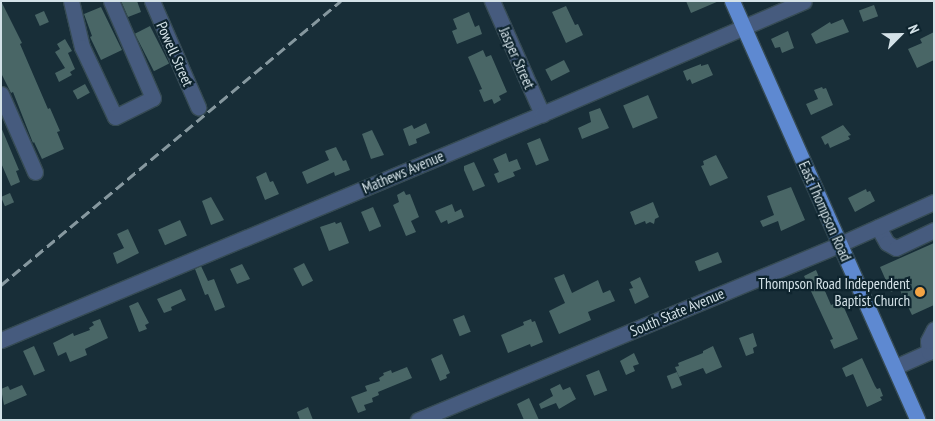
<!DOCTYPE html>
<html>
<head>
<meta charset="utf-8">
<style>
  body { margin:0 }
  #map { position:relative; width:935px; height:421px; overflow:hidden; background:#182e38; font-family:"PT Sans Narrow",sans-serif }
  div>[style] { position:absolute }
  .building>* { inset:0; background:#496666; transform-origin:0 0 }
  .roads { filter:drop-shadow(1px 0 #364b54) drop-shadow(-1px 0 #364b54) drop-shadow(0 1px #364b54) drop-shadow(0 -1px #364b54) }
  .minor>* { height:15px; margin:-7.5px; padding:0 7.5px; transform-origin:7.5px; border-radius:7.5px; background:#465b7e }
  .major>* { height:15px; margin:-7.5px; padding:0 7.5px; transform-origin:7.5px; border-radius:7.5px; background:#5e89d1 }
  .rail>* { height:3px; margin-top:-1.5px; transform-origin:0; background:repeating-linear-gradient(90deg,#86989f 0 10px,transparent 0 15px) }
  .dots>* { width:14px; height:14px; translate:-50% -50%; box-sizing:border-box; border:2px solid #0e242e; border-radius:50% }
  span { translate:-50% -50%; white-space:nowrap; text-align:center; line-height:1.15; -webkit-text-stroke:4.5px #0e242e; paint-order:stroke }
  .street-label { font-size:15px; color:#d4e2e8 }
  .poi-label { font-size:15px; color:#d4e2e8 }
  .right { translate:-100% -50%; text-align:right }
  .frame { position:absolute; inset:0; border:2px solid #d4e2e8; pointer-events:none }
  .north { position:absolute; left:875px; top:10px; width:50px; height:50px; -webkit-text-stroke:4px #0e242e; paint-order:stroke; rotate:67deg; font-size:14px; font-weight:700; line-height:20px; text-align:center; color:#d4e2e8 }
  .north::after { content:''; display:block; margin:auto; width:18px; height:22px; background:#d4e2e8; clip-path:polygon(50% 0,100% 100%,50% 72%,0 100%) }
</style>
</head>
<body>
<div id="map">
  <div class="building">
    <div style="clip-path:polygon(1px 1px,22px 43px,20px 44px,48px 109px,50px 108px,60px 131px,57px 132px,64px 149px,42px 159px,34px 142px,33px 143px,13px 92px,11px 93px,1px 73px)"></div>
    <div style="clip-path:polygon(121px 1px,137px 1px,141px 12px,128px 17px)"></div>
    <div style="clip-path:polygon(686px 1px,719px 1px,691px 13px)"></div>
    <div style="left:874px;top:5px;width:12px;height:16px;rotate:70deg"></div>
    <div style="clip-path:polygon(566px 6px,575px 25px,578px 24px,583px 35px,566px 43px,552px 12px)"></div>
    <div style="clip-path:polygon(101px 7px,122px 50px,101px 60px,90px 37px,92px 36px,84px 14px)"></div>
    <div style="left:44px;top:11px;width:12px;height:10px;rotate:66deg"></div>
    <div style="clip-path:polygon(469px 12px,475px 27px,479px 25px,482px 34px,457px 44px,452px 31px,457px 29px,453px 19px)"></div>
    <div style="clip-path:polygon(843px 19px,849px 32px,816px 44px,811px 34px,830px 22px,831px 24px)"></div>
    <div style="left:150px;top:26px;width:42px;height:17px;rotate:63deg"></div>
    <div style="clip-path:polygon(788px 31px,794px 48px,782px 53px,780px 47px,775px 48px,771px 39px)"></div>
    <div style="clip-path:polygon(934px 32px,934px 60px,917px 68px,908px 49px,922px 43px,920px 39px)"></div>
    <div style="clip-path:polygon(65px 39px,72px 51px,68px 53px,75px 69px,70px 72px,72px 75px,59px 82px,55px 73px,65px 68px,55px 52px,60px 49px,57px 44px)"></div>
    <div style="clip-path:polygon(483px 50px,486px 57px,491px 55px,507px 92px,499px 96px,501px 100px,494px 104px,492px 99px,484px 102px,479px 90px,482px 89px,468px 57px)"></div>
    <div style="left:564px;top:60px;width:13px;height:21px;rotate:63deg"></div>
    <div style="clip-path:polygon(701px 64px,701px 66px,708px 64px,713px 75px,692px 84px,690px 79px,687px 81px,683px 71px)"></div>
    <div style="left:85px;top:84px;width:10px;height:14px;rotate:61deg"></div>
    <div style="clip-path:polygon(822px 87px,823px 89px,826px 88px,833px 105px,811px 115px,806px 104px,818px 99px,814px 90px)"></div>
    <div style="left:648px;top:95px;width:25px;height:27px;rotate:67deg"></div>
    <div style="clip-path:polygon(600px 108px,609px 128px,582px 139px,578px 128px,591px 122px,589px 112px)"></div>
    <div style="clip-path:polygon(426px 123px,430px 133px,416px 139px,417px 143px,409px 146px,403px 129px,412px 125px,414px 129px)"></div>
    <div style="clip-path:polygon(843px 125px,851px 135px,848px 136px,850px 139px,830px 148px,828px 143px,825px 145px,821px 137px)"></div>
    <div style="clip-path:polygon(1px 127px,19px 170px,16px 171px,20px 182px,11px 186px,1px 163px)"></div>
    <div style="clip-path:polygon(372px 130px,384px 155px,371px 159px,362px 134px)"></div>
    <div style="left:540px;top:138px;width:24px;height:14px;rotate:68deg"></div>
    <div style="clip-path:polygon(336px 147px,343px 161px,346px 160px,350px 170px,335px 176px,334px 172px,307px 184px,302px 172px,329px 160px,325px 151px)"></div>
    <div style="clip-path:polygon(506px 153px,509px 162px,517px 159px,521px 169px,513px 172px,515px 176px,498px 183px,494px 174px,499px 172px,493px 159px)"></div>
    <div style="clip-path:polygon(716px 155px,728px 178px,710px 186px,701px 166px,704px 165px,703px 161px)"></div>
    <div style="clip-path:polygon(474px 162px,485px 186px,473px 191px,464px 170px,464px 166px)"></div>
    <div style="clip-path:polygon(266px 172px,270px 182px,273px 181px,279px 194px,265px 200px,256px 177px)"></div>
    <div style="clip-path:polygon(791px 187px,805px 220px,781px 231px,778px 221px,763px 227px,760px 221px,774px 215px,767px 196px)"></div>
    <div style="clip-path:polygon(866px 189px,867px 192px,870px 191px,875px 201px,855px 212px,848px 198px)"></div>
    <div style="clip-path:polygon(404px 191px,406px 195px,410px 194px,419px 217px,411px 221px,416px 232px,406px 236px,393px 205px,399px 202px,397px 195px)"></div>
    <div style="left:10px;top:193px;width:10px;height:10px;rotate:66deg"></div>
    <div style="clip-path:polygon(211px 197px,224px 220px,211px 225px,202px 201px)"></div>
    <div style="clip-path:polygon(653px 202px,659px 217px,655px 219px,654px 224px,650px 222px,646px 224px,645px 221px,635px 225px,630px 212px)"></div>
    <div style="clip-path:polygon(452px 204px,455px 212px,461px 209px,464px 217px,448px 224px,447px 220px,441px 223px,435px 211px)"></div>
    <div style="left:373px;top:207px;width:21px;height:13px;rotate:67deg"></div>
    <div style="left:180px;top:220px;width:17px;height:24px;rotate:66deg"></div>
    <div style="clip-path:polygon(335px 222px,336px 224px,341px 222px,349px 243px,329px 251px,320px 227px)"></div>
    <div style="clip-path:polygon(128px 229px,139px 253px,117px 264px,113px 253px,124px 248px,117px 234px)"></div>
    <div style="clip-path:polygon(934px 243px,934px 305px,912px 315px,899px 288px,891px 292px,880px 267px)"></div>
    <div style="left:718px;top:252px;width:11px;height:25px;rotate:68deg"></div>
    <div style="left:304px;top:263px;width:20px;height:12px;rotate:63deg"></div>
    <div style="clip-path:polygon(242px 264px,250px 279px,237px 284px,230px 269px)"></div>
    <div style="clip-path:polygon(201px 266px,208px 281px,214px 279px,225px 307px,215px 311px,208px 294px,205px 295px,195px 269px)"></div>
    <div style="clip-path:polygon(816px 270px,831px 305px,841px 301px,858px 339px,834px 349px,830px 340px,833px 339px,804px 276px)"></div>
    <div style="clip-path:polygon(564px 274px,572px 293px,598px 280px,603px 293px,610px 290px,615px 301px,588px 312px,591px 320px,559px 334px,549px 311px,565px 303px,554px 278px)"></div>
    <div style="clip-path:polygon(640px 277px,649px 297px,635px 304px,629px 289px,633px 288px,630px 282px)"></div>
    <div style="clip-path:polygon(181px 289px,186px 300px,171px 307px,172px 310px,164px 313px,157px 299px)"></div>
    <div style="clip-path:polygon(138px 302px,149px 323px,145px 325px,147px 329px,139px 332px,129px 306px)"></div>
    <div style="left:464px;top:315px;width:18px;height:12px;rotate:68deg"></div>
    <div style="clip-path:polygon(100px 319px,108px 338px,85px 349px,87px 355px,70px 362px,66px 352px,58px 356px,53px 343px,73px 333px,74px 336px,90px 330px,89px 328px,94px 325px,92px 322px)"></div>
    <div style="clip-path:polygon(531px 319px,532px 322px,535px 321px,543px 342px,531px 347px,530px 344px,508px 353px,501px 335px,524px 325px,523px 322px)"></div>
    <div style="clip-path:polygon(753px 333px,757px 346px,753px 348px,754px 353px,746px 356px,739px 338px)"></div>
    <div style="left:34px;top:346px;width:27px;height:12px;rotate:66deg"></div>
    <div style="clip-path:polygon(713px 346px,722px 367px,706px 374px,703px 368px,679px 377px,675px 367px,679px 366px,678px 363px,703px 353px,703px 351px)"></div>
    <div style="clip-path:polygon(634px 353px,639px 364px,633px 366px,635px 371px,626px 375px,620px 361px)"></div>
    <div style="clip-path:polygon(442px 354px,450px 373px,446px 375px,447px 378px,440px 381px,431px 359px)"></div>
    <div style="clip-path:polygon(862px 358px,875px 386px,877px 389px,880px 388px,883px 396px,880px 397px,882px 400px,867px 407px,853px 374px,846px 377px,842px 368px)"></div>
    <div style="clip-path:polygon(407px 367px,412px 378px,378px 392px,379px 395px,372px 398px,373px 402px,364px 405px,366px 410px,358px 413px,351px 397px,367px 391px,365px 386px,380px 381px,379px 378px,384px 375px,383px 373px,391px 370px,392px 373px)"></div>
    <div style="left:599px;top:370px;width:22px;height:14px;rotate:68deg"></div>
    <div style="left:677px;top:372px;width:14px;height:11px;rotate:69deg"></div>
    <div style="clip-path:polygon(560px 384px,563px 390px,570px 387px,576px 399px,559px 409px,556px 403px,541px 409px,539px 404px,553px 396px,550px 389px)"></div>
    <div style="clip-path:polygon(22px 385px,27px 395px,4px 405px,1px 389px,8px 386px,10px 390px)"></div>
    <div style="clip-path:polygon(529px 398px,539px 420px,524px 420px,517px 404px)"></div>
    <div style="clip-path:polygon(308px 407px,313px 420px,300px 420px,297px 412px)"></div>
  </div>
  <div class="roads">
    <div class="minor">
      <div style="left:71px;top:1px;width:47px;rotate:76.6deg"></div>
      <div style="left:82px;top:47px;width:77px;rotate:64.8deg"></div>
      <div style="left:115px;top:117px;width:42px;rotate:-26.6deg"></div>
      <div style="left:153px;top:98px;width:106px;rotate:-113.4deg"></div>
      <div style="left:152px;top:1px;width:116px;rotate:66.5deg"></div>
      <div style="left:492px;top:1px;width:124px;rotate:66.1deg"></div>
      <div style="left:1px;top:94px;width:85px;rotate:66.4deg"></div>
      <div style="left:878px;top:227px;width:18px;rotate:61deg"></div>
      <div style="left:887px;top:243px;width:10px;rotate:29deg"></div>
      <div style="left:896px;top:248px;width:42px;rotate:-25.3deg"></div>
      <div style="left:1px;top:340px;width:586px;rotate:-22.67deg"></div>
      <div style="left:542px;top:114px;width:285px;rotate:-23.3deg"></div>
      <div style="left:895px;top:367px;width:37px;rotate:-24deg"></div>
      <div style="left:929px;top:352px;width:11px;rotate:-95deg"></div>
      <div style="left:928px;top:341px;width:13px;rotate:-63deg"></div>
      <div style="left:418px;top:420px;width:457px;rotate:-22.6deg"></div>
      <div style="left:840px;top:244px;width:103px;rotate:-24.1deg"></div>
    </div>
    <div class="major">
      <div style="left:732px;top:1px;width:458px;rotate:66.1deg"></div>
    </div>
  </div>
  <div class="rail">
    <div style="left:1px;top:285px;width:443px;rotate:-39.9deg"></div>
  </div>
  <div class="dots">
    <div style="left:920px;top:292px;background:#f4a444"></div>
  </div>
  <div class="street-label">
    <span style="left:175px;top:54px;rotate:66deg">Powell Street</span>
    <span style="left:517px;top:58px;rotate:66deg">Jasper Street</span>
    <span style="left:403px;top:172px;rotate:-23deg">Mathews Avenue</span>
    <span style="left:825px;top:211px;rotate:66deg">East Thompson Road</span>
    <span style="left:677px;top:312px;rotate:-23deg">South State Avenue</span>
  </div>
  <div class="poi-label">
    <span class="right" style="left:910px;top:292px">Thompson Road Independent<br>Baptist Church</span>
  </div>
  <div class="frame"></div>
  <div class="north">N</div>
</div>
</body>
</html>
